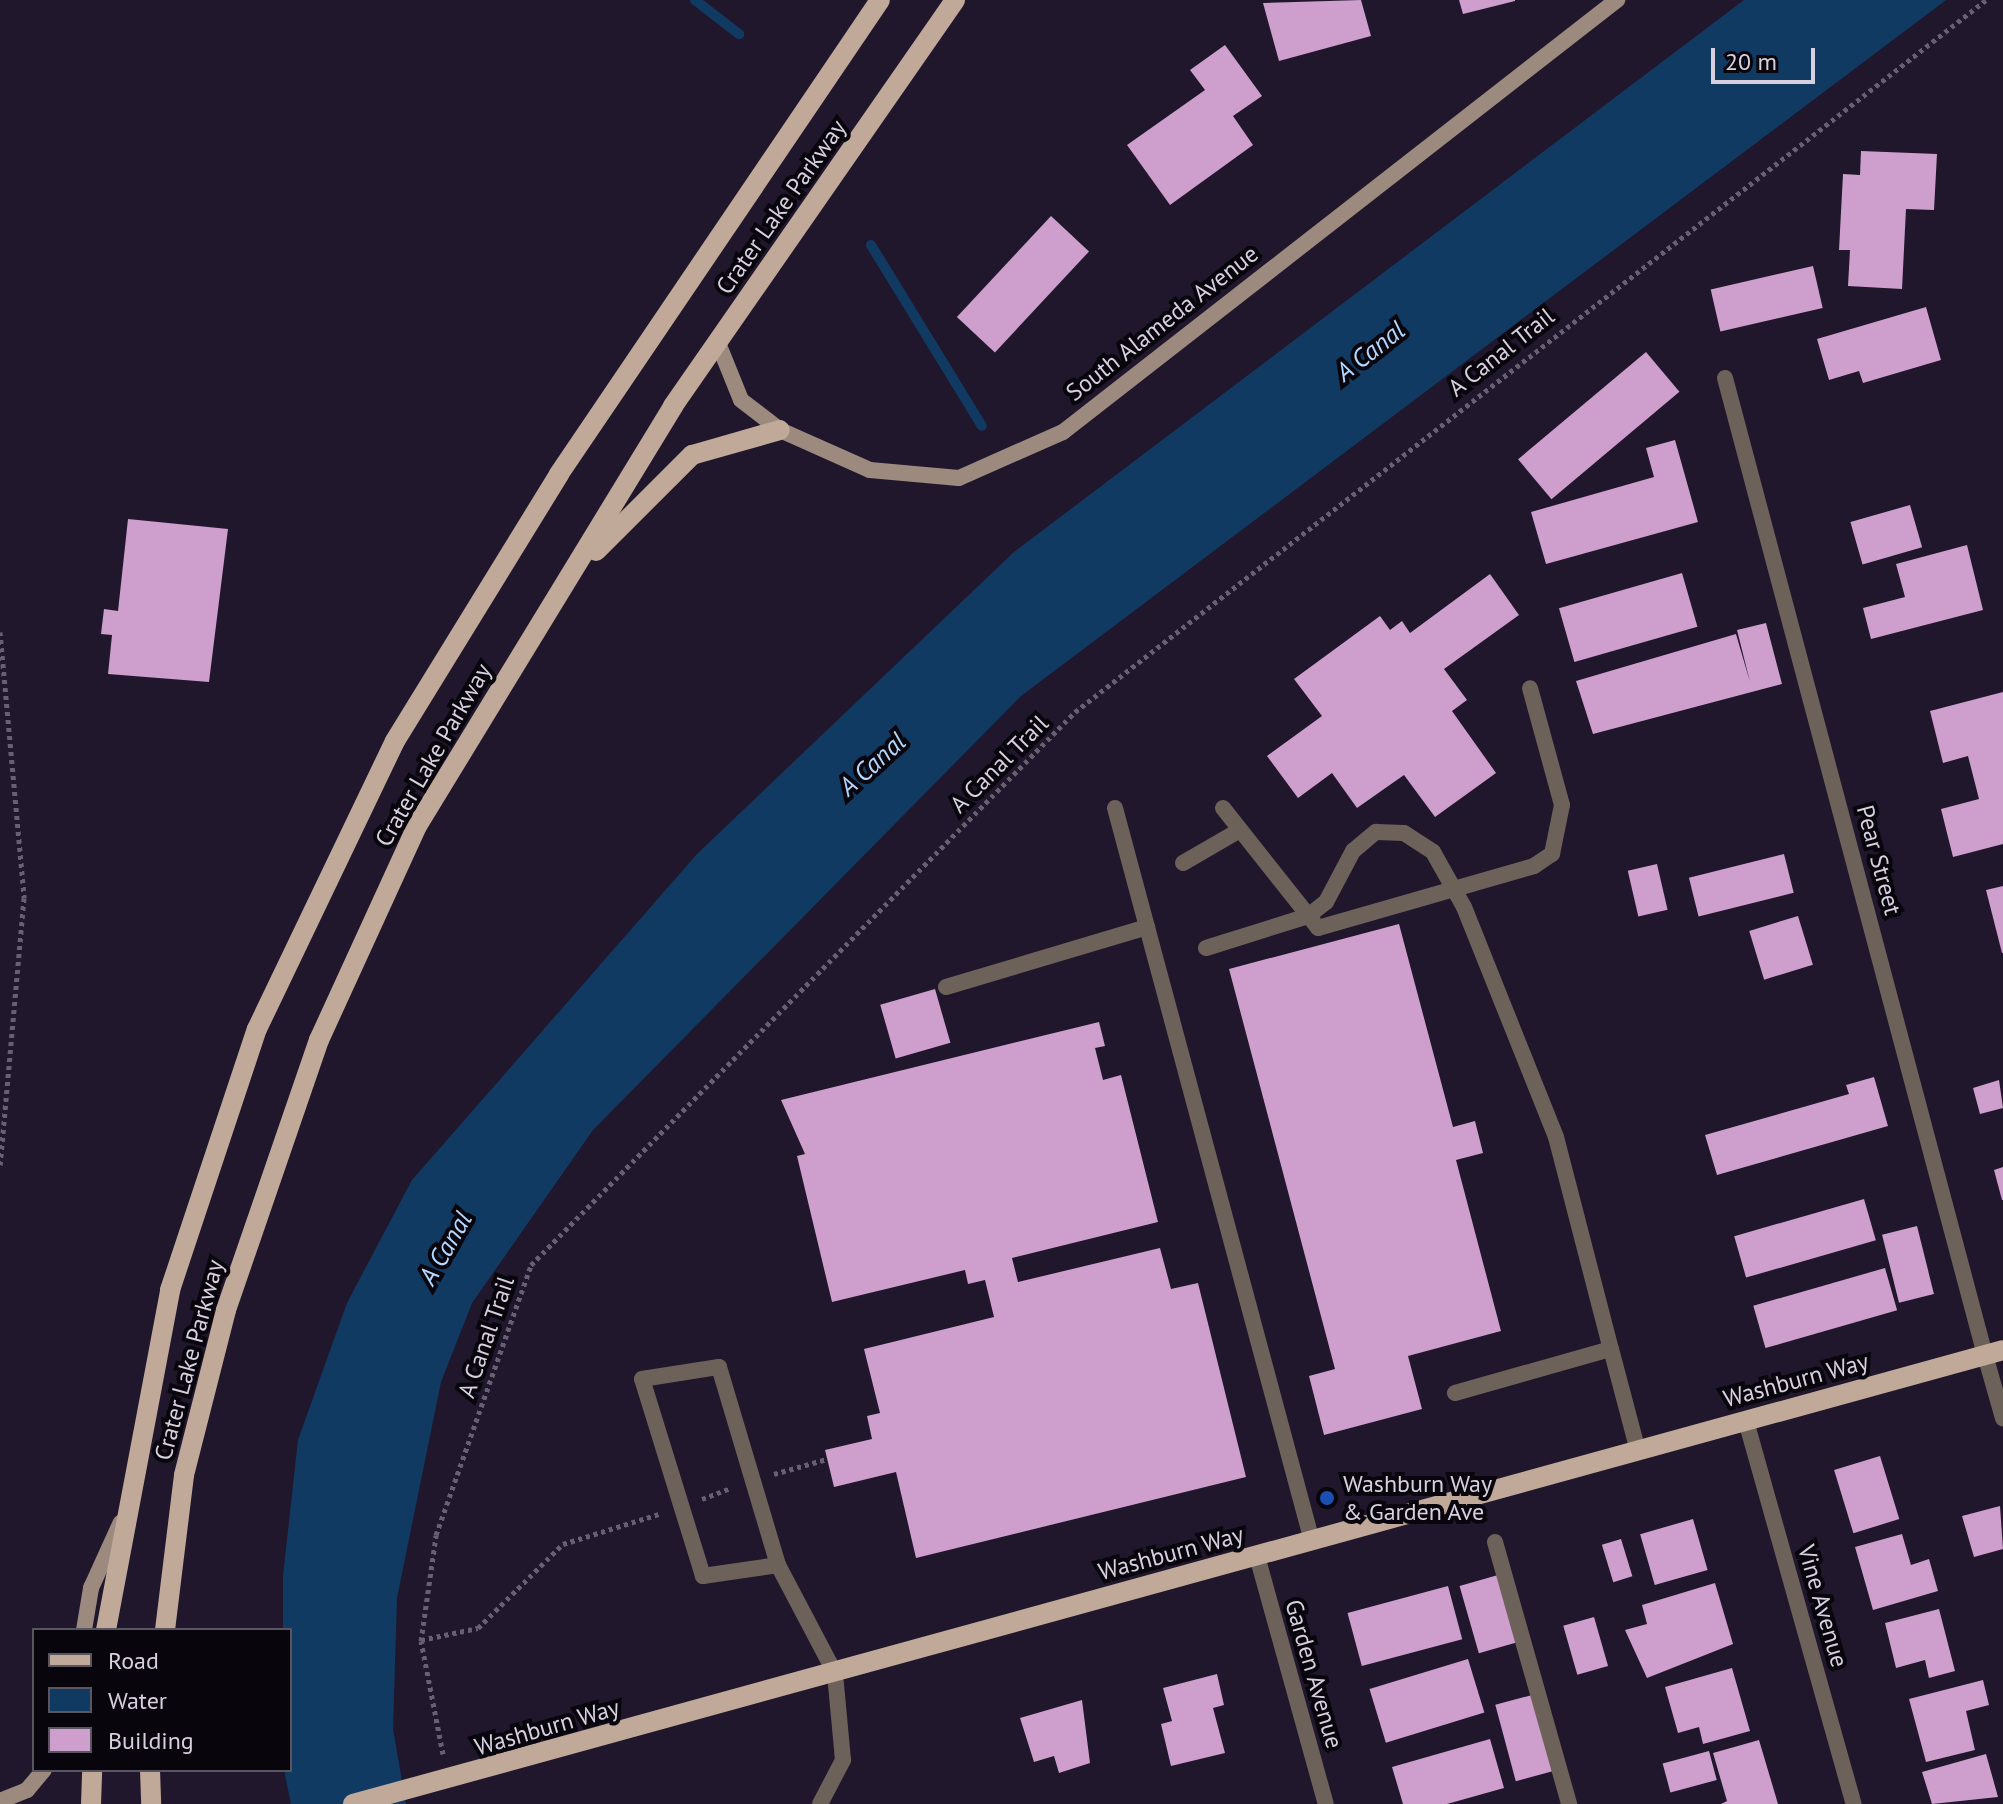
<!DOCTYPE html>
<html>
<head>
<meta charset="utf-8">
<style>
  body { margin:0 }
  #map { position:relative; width:2003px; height:1804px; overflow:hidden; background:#20172c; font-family:"PT Sans",sans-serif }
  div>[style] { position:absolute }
  .water>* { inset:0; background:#113a62 }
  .stream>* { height:10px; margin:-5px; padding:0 5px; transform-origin:5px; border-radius:5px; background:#113a62 }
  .building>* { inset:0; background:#ce9ecc; transform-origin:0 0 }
  .path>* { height:5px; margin-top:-2.5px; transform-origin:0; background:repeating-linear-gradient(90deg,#675f72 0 4px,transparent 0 8px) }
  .lane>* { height:16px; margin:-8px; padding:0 8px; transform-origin:8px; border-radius:8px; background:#6d625a }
  .street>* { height:16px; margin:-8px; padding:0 8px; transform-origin:8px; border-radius:8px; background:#6d625a }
  .secondary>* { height:16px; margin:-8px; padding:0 8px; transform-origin:8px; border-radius:8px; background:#9c8a7e }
  .primary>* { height:20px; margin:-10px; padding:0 10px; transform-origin:10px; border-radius:10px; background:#c0a999 }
  .dots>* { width:22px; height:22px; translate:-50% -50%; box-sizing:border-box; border:4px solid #08050d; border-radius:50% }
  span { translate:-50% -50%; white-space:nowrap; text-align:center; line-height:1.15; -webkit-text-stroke:8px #08050d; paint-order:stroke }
  .street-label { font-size:24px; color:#d6d0df }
  .poi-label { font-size:24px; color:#d6d0df }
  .left { translate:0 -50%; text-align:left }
  .water-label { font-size:26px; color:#b3d7ff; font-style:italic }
  .legend { position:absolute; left:32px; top:1628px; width:260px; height:144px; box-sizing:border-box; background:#08050d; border:2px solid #5a5661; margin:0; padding:10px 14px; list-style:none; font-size:24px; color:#d6d0df }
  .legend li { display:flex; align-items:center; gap:16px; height:40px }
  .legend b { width:40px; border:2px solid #5a5661 }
  .scale { position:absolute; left:1711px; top:48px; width:104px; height:36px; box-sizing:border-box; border:4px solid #d6d0df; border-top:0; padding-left:10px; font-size:24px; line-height:28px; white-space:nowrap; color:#d6d0df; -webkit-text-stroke:6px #08050d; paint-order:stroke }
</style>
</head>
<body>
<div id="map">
  <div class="water">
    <div style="clip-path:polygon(1744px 0,1946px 0,1021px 696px,593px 1130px,472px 1303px,441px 1382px,397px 1598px,393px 1729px,406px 1804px,291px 1804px,284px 1770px,290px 1770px,290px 1630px,283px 1630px,283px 1576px,298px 1440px,347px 1303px,412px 1180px,697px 854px,1014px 552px)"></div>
  </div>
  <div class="stream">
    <div style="left:695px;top:0;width:56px;rotate:37.7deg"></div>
    <div style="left:871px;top:245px;width:212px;rotate:58.5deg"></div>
  </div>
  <div class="building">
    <div style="clip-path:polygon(1361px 0,1371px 36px,1279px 61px,1263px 3px)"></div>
    <div style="clip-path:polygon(1459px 0,1515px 0,1515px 1px,1463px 14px)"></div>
    <div style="clip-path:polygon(1225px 45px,1262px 96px,1233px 116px,1253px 145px,1170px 205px,1127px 145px,1205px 90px,1190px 70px)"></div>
    <div style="clip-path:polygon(1861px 151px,1937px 154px,1934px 210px,1906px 209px,1902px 289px,1848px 286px,1850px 250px,1839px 250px,1843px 174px,1860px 175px)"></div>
    <div style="left:1051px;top:216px;width:52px;height:138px;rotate:43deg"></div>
    <div style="left:1813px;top:266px;width:43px;height:105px;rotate:77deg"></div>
    <div style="clip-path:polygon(1926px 307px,1941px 360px,1863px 383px,1859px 371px,1829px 380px,1817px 339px)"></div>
    <div style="left:1646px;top:352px;width:52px;height:167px;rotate:50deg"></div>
    <div style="clip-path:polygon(1675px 440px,1698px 522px,1546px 564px,1531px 512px,1654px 477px,1646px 448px)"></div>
    <div style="left:1910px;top:505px;width:44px;height:62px;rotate:74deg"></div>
    <div style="clip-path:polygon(128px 519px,228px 529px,209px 682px,108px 674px,112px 635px,101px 634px,104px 609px,118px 611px)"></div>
    <div style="clip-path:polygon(1967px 545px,1983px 610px,1871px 639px,1863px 608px,1905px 597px,1896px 564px)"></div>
    <div style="left:1682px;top:573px;width:56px;height:128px;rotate:74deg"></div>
    <div style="clip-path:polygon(1490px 574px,1519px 615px,1444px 669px,1467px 700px,1452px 711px,1496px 773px,1435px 817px,1404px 775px,1357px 808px,1332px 773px,1298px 798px,1267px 756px,1322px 716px,1294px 679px,1380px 616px,1390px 630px,1402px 621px,1410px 633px)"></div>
    <div style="clip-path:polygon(1766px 623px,1782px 684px,1593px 734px,1576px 681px,1736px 634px,1750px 682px,1737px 630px)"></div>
    <div style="clip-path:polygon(2003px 692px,2003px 844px,1953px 857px,1941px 809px,1979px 799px,1968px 756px,1943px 763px,1930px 711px)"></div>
    <div style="left:1784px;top:854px;width:40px;height:98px;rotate:76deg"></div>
    <div style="left:1657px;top:864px;width:47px;height:30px;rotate:77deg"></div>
    <div style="clip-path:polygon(2003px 886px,2003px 953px,2002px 953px,1986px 890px)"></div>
    <div style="left:1798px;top:916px;width:51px;height:51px;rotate:73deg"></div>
    <div style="clip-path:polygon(1399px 924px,1453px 1127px,1475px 1121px,1483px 1153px,1456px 1160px,1501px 1331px,1408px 1356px,1422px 1409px,1324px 1435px,1309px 1376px,1335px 1369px,1229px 969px)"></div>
    <div style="left:935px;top:989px;width:56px;height:57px;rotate:74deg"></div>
    <div style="clip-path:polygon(1099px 1022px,1105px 1046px,1095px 1048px,1103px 1080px,1121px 1075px,1158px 1222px,1012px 1258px,1018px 1282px,1160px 1248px,1171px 1289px,1198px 1283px,1246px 1477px,916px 1558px,896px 1472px,834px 1487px,825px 1450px,872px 1439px,867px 1416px,880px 1413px,864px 1349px,994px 1317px,985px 1280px,968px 1284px,965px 1270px,832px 1302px,797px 1156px,805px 1154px,781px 1100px)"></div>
    <div style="clip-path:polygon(1874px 1077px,1888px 1126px,1717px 1175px,1705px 1135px,1849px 1094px,1846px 1085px)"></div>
    <div style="clip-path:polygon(1999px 1080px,2003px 1108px,1980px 1114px,1973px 1088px)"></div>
    <div style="clip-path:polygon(2003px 1167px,2003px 1200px,2002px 1200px,1994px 1170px)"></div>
    <div style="left:1864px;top:1199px;width:43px;height:135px;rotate:74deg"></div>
    <div style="left:1917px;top:1226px;width:70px;height:36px;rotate:76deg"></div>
    <div style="left:1885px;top:1268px;width:44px;height:137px;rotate:74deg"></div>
    <div style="left:1880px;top:1456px;width:66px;height:48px;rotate:73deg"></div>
    <div style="clip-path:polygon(2000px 1506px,2003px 1549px,1974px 1557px,1962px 1516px)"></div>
    <div style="left:1693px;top:1519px;width:53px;height:55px;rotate:74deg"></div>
    <div style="clip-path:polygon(1902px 1534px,1911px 1565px,1929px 1559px,1938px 1591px,1873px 1610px,1855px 1547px)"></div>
    <div style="left:1621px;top:1539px;width:39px;height:20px;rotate:73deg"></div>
    <div style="left:1498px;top:1575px;width:70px;height:40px;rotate:74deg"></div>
    <div style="clip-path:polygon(1715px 1583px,1733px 1644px,1647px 1678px,1625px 1630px,1647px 1624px,1642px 1605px)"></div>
    <div style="left:1448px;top:1586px;width:55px;height:104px;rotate:75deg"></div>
    <div style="clip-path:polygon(1939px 1609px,1955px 1671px,1929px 1678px,1925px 1660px,1896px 1668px,1885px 1623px)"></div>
    <div style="left:1594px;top:1617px;width:51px;height:32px;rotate:74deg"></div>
    <div style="left:1468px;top:1659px;width:56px;height:103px;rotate:73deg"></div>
    <div style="clip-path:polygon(1732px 1668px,1750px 1731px,1703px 1744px,1699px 1727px,1678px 1733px,1665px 1687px)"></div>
    <div style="clip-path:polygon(1217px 1674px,1224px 1705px,1213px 1708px,1225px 1753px,1171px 1766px,1161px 1724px,1172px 1721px,1163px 1688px)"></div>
    <div style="clip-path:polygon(1983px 1680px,1989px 1705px,1966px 1711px,1975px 1750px,1926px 1762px,1909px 1699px)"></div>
    <div style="left:1532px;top:1695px;width:79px;height:38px;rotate:75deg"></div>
    <div style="clip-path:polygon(1082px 1700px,1090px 1763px,1059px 1773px,1054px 1756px,1034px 1762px,1020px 1718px)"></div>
    <div style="clip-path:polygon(1490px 1739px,1504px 1788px,1447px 1804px,1403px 1804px,1392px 1767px)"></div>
    <div style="clip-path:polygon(1759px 1740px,1778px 1804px,1721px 1804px,1727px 1801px,1713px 1753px)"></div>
    <div style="left:1709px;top:1751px;width:30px;height:48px;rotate:75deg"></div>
    <div style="clip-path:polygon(1986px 1754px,1998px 1797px,1932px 1804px,1922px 1772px)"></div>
  </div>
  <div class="path">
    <div style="left:0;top:632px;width:267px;rotate:84.8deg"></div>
    <div style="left:24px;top:898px;width:268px;rotate:95.1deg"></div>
    <div style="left:774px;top:1474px;width:55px;rotate:-15.8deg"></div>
    <div style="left:702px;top:1499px;width:30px;rotate:-21deg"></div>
    <div style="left:421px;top:1640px;width:58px;rotate:-11.9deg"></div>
    <div style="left:478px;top:1628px;width:120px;rotate:-44.7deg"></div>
    <div style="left:563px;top:1544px;width:101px;rotate:-17.4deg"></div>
    <div style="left:443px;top:1754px;width:115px;rotate:-101deg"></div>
    <div style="left:421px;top:1641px;width:107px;rotate:-81.9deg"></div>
    <div style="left:436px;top:1535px;width:286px;rotate:-70.6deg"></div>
    <div style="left:531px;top:1265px;width:776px;rotate:-45.47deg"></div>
    <div style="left:1075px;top:712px;width:1156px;rotate:-38.01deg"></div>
  </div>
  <div class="lane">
    <div style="left:1115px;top:808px;width:759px;rotate:74.96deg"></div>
    <div style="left:1223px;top:808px;width:153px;rotate:51.6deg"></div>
    <div style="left:1318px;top:928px;width:225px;rotate:-16deg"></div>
    <div style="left:1534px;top:866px;width:22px;rotate:-34deg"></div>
    <div style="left:1552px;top:854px;width:50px;rotate:-78.5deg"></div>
    <div style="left:1562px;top:805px;width:121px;rotate:-105.3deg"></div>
    <div style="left:1183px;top:863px;width:66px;rotate:-30.1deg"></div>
    <div style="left:1206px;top:948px;width:107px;rotate:-17.4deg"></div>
    <div style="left:1308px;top:916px;width:23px;rotate:-38deg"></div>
    <div style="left:1326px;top:902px;width:58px;rotate:-62.1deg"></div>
    <div style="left:1353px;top:851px;width:30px;rotate:-40deg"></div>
    <div style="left:1376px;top:832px;width:28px;rotate:2deg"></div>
    <div style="left:1404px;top:833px;width:35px;rotate:33deg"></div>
    <div style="left:1433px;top:852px;width:63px;rotate:60.6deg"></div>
    <div style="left:1464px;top:907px;width:248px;rotate:68.2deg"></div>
    <div style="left:1556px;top:1137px;width:219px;rotate:75.5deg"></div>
    <div style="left:946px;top:987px;width:210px;rotate:-16.6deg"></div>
    <div style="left:1985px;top:1355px;width:66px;rotate:74.1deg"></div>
    <div style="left:1455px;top:1393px;width:162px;rotate:-15.8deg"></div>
    <div style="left:1611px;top:1349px;width:106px;rotate:75.2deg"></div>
    <div style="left:1495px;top:1542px;width:272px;rotate:74.2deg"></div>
    <div style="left:778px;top:1565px;width:76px;rotate:171.7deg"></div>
    <div style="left:703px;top:1576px;width:206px;rotate:-107.2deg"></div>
    <div style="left:642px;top:1379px;width:78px;rotate:-8.9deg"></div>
    <div style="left:719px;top:1367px;width:207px;rotate:73.4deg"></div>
    <div style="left:778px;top:1565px;width:122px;rotate:62.2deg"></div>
  </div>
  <div class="street">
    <div style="left:1725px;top:378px;width:1011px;rotate:75.1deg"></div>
    <div style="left:1746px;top:1421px;width:398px;rotate:74.3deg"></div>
    <div style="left:1257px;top:1556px;width:257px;rotate:74.5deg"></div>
    <div style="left:820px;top:1804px;width:50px;rotate:-62.4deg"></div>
    <div style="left:843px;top:1760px;width:87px;rotate:-95.3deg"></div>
  </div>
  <div class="secondary">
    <div style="left:718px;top:343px;width:61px;rotate:68deg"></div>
    <div style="left:741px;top:400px;width:49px;rotate:37.6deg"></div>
    <div style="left:780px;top:430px;width:98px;rotate:24deg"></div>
    <div style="left:870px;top:470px;width:89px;rotate:5.1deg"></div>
    <div style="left:959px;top:478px;width:114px;rotate:-23.9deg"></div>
    <div style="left:1063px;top:432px;width:703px;rotate:-37.95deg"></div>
    <div style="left:84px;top:1630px;width:43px;rotate:-80.5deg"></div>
    <div style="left:91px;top:1588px;width:72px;rotate:-65.6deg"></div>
    <div style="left:0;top:1801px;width:29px;rotate:-22deg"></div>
    <div style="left:27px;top:1790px;width:26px;rotate:-50deg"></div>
  </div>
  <div class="primary">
    <div style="left:596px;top:551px;width:136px;rotate:-45deg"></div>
    <div style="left:692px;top:455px;width:91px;rotate:-15.9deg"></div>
    <div style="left:106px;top:1630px;width:346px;rotate:-79.3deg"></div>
    <div style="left:170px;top:1290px;width:275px;rotate:-71.6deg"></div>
    <div style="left:257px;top:1029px;width:319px;rotate:-64.4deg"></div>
    <div style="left:395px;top:741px;width:313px;rotate:-58.4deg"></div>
    <div style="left:559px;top:474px;width:572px;rotate:-55.89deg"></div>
    <div style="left:165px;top:1630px;width:156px;rotate:-83deg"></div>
    <div style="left:184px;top:1475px;width:170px;rotate:-75.7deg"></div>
    <div style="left:226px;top:1310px;width:286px;rotate:-71deg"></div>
    <div style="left:319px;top:1040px;width:235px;rotate:-65.4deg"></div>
    <div style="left:417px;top:826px;width:492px;rotate:-58.6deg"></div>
    <div style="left:673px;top:406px;width:494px;rotate:-55.2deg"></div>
    <div style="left:150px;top:1770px;width:34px;rotate:88deg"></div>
    <div style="left:91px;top:1804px;width:34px;rotate:-88deg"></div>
    <div style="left:353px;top:1804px;width:1711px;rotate:-15.38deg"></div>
  </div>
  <div class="dots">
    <div style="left:1327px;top:1498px;background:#1a4fb4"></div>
  </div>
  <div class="street-label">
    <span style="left:781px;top:207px;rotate:-55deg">Crater Lake Parkway</span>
    <span style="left:1162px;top:323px;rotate:-38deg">South Alameda Avenue</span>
    <span style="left:1501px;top:352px;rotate:-38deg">A Canal Trail</span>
    <span style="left:433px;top:755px;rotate:-60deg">Crater Lake Parkway</span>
    <span style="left:999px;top:764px;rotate:-45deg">A Canal Trail</span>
    <span style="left:1879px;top:860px;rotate:75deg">Pear Street</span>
    <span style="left:486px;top:1337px;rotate:-71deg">A Canal Trail</span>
    <span style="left:189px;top:1360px;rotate:-75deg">Crater Lake Parkway</span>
    <span style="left:1796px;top:1380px;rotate:-15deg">Washburn Way</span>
    <span style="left:1171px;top:1553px;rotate:-15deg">Washburn Way</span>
    <span style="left:1823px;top:1606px;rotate:74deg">Vine Avenue</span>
    <span style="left:1314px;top:1674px;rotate:74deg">Garden Avenue</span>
    <span style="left:547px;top:1727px;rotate:-16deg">Washburn Way</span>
  </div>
  <div class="poi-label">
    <span class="left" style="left:1343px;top:1498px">Washburn Way<br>&amp; Garden Ave</span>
  </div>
  <div class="water-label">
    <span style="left:1370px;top:351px;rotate:-38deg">A Canal</span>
    <span style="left:872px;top:764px;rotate:-42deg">A Canal</span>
    <span style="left:445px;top:1248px;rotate:-60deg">A Canal</span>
  </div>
  <ul class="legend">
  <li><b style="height:10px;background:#c0a999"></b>Road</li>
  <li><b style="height:22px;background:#113a62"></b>Water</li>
  <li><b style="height:22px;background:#ce9ecc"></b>Building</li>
  </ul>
  <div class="scale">20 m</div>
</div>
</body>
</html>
